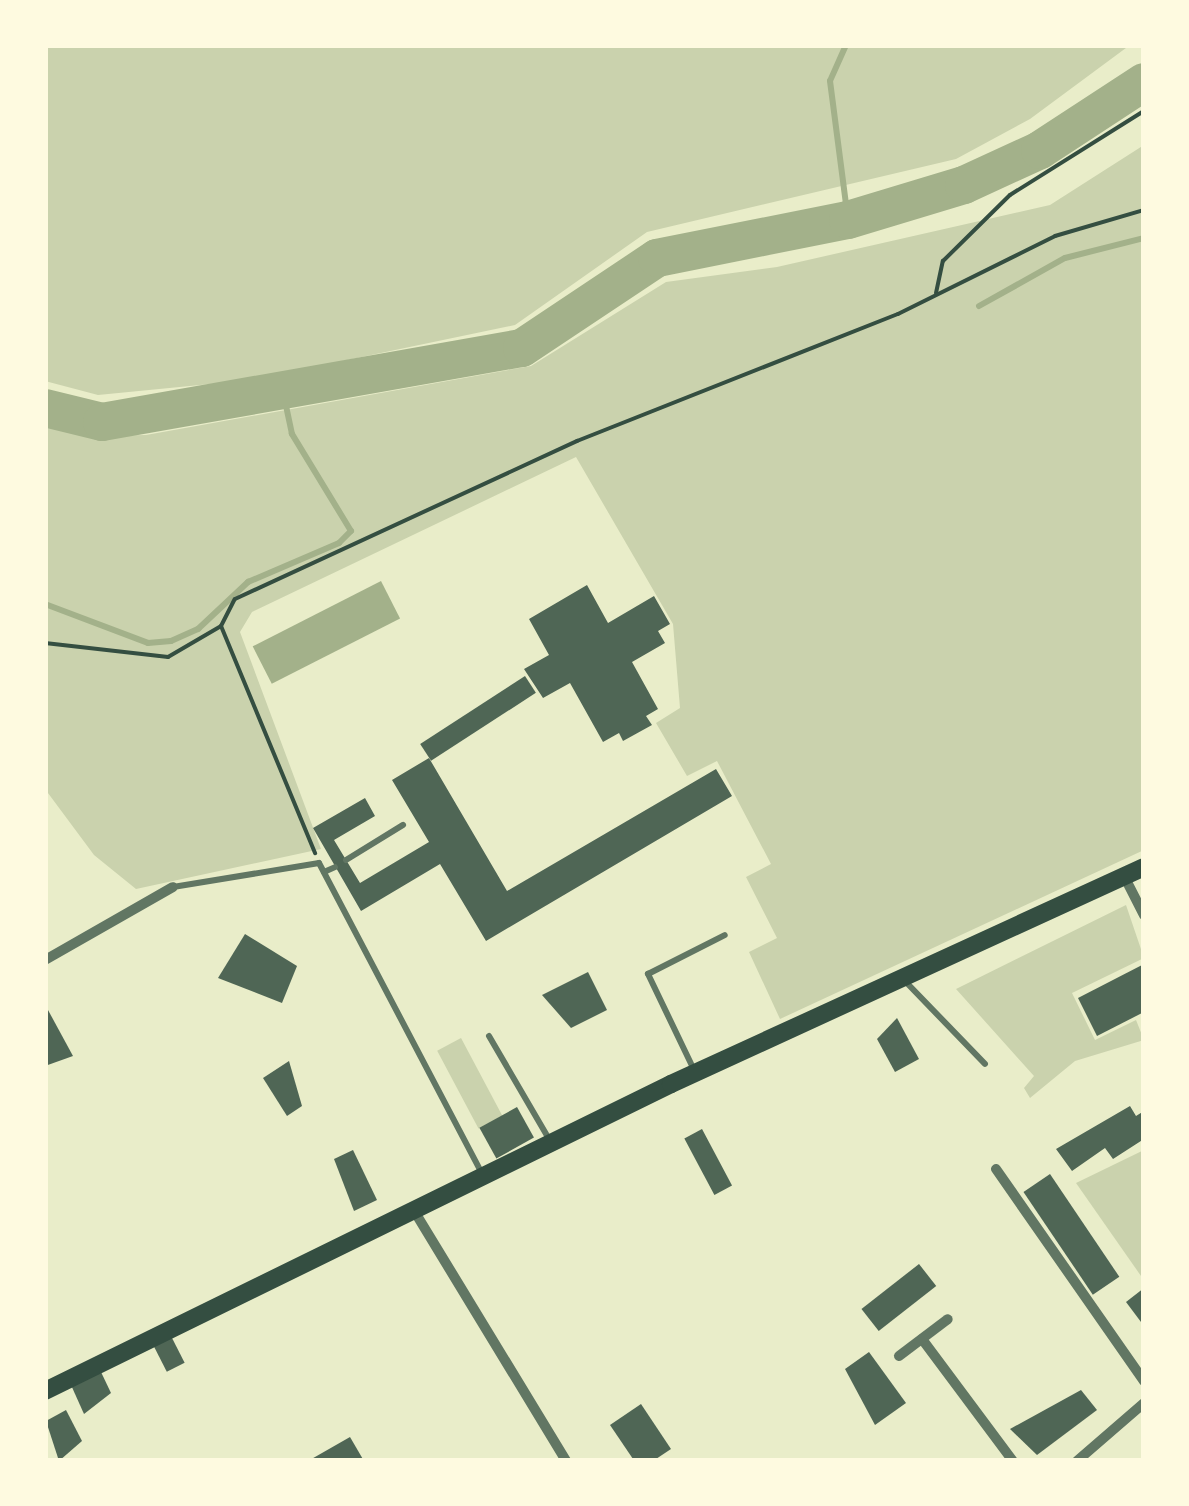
<!DOCTYPE html>
<html>
<head>
<meta charset="utf-8">
<style>
  body { margin:0 }
  #map { position:relative; width:1189px; height:1506px; overflow:hidden; background:#e9edc9; font-family:"Fira Sans",sans-serif }
  div>[style] { position:absolute }
  .green>* { inset:0; background:#cad2ad; transform-origin:0 0 }
  .water>* { inset:0; background:#a3b18a; transform-origin:0 0 }
  .stream>* { height:6px; margin:-3px; padding:0 3px; transform-origin:3px; border-radius:3px; background:#a3b18a }
  .river>* { height:38px; margin:-19px; padding:0 19px; transform-origin:19px; border-radius:19px; background:#a3b18a }
  .building>* { inset:0; background:#4f6655; transform-origin:0 0 }
  .path>* { height:4px; margin:-2px; padding:0 2px; transform-origin:2px; border-radius:2px; background:#344e41 }
  .service>* { height:6px; margin:-3px; padding:0 3px; transform-origin:3px; border-radius:3px; background:#617663 }
  .minor>* { height:10px; margin:-5px; padding:0 5px; transform-origin:5px; border-radius:5px; background:#617663 }
  .secondary>* { height:18px; margin:-9px; padding:0 9px; transform-origin:9px; border-radius:9px; background:#344e41 }
  span { translate:-50% -50%; white-space:nowrap; text-align:center; line-height:1.15; -webkit-text-stroke:8px #fefae0; paint-order:stroke }
  .frame { position:absolute; inset:0; border:48px solid #fefae0; pointer-events:none }
</style>
</head>
<body>
<div id="map">
  <div class="green">
    <div style="clip-path:polygon(45px 45px,1130px 45px,1030px 119px,956px 159px,647px 232px,515px 325px,251px 380px,98px 395px,45px 381px)"></div>
    <div style="clip-path:polygon(1144px 145px,1144px 850px,780px 1019px,749px 952px,777px 938px,746px 877px,771px 864px,717px 761px,687px 776px,656px 723px,680px 708px,673px 624px,576px 457px,252px 612px,240px 632px,321px 849px,136px 889px,94px 855px,45px 789px,45px 423px,89px 436px,146px 435px,531px 366px,666px 282px,777px 267px,1050px 205px)"></div>
    <div style="clip-path:polygon(1126px 905px,1144px 958px,1072px 993px,1095px 1040px,1136px 1020px,1144px 1040px,1075px 1061px,1030px 1098px,1024px 1088px,1034px 1076px,956px 989px)"></div>
    <div style="left:461px;top:1038px;width:88px;height:27px;rotate:62deg"></div>
    <div style="clip-path:polygon(1144px 1150px,1144px 1274px,1141px 1276px,1076px 1183px)"></div>
  </div>
  <div class="water">
    <div style="left:381px;top:581px;width:42px;height:144px;rotate:63deg"></div>
  </div>
  <div class="stream">
    <div style="left:846px;top:45px;width:39px;rotate:114deg"></div>
    <div style="left:830px;top:81px;width:140px;rotate:82.6deg"></div>
    <div style="left:979px;top:306px;width:98px;rotate:-29.2deg"></div>
    <div style="left:1065px;top:258px;width:81px;rotate:-14.2deg"></div>
    <div style="left:45px;top:604px;width:110px;rotate:20.7deg"></div>
    <div style="left:148px;top:643px;width:23px;rotate:-5deg"></div>
    <div style="left:171px;top:641px;width:30px;rotate:-24deg"></div>
    <div style="left:198px;top:629px;width:69px;rotate:-43.2deg"></div>
    <div style="left:248px;top:582px;width:99px;rotate:-23.2deg"></div>
    <div style="left:339px;top:543px;width:17px;rotate:-45deg"></div>
    <div style="left:351px;top:531px;width:114px;rotate:-121.3deg"></div>
    <div style="left:292px;top:434px;width:39px;rotate:-102deg"></div>
  </div>
  <div class="river">
    <div style="left:45px;top:408px;width:59px;rotate:13.8deg"></div>
    <div style="left:102px;top:422px;width:426px;rotate:-10deg"></div>
    <div style="left:522px;top:348px;width:162px;rotate:-33.7deg"></div>
    <div style="left:657px;top:258px;width:195px;rotate:-11.3deg"></div>
    <div style="left:848px;top:220px;width:121px;rotate:-16.8deg"></div>
    <div style="left:964px;top:185px;width:84px;rotate:-24.7deg"></div>
    <div style="left:1040px;top:150px;width:124px;rotate:-33.2deg"></div>
  </div>
  <div class="building">
    <div style="clip-path:polygon(587px 585px,608px 623px,654px 596px,670px 624px,658px 631px,665px 643px,632px 662px,658px 709px,646px 716px,652px 725px,623px 741px,619px 733px,603px 742px,570px 683px,543px 698px,524px 669px,549px 655px,529px 619px)"></div>
    <div style="left:525px;top:676px;width:20px;height:125px;rotate:57deg"></div>
    <div style="clip-path:polygon(429px 758px,507px 891px,716px 769px,732px 796px,486px 941px,440px 864px,361px 911px,313px 828px,365px 798px,375px 816px,334px 840px,360px 883px,429px 842px,392px 780px)"></div>
    <div style="clip-path:polygon(245px 934px,297px 966px,282px 1003px,218px 978px)"></div>
    <div style="clip-path:polygon(1144px 964px,1144px 1012px,1097px 1036px,1078px 998px)"></div>
    <div style="clip-path:polygon(588px 972px,607px 1010px,571px 1028px,542px 995px)"></div>
    <div style="clip-path:polygon(48px 1010px,73px 1056px,45px 1066px,45px 1012px)"></div>
    <div style="clip-path:polygon(897px 1018px,919px 1059px,895px 1072px,877px 1039px)"></div>
    <div style="clip-path:polygon(289px 1061px,302px 1106px,287px 1116px,263px 1078px)"></div>
    <div style="clip-path:polygon(1130px 1106px,1136px 1116px,1144px 1111px,1144px 1139px,1113px 1159px,1105px 1148px,1072px 1171px,1056px 1149px)"></div>
    <div style="left:517px;top:1107px;width:35px;height:43px;rotate:61deg"></div>
    <div style="left:702px;top:1129px;width:64px;height:20px;rotate:62deg"></div>
    <div style="clip-path:polygon(353px 1150px,377px 1200px,354px 1211px,334px 1159px)"></div>
    <div style="left:1050px;top:1174px;width:124px;height:32px;rotate:56deg"></div>
    <div style="left:919px;top:1264px;width:28px;height:73px;rotate:52deg"></div>
    <div style="clip-path:polygon(1144px 1288px,1144px 1326px,1126px 1302px)"></div>
    <div style="left:171px;top:1336px;width:30px;height:20px;rotate:63deg"></div>
    <div style="clip-path:polygon(869px 1352px,906px 1403px,875px 1425px,845px 1369px)"></div>
    <div style="clip-path:polygon(101px 1372px,111px 1393px,84px 1414px,71px 1385px)"></div>
    <div style="clip-path:polygon(1081px 1390px,1097px 1410px,1037px 1455px,1010px 1429px)"></div>
    <div style="clip-path:polygon(641px 1404px,671px 1449px,653px 1461px,633px 1459px,610px 1425px)"></div>
    <div style="clip-path:polygon(66px 1410px,82px 1441px,59px 1461px,46px 1421px)"></div>
    <div style="clip-path:polygon(350px 1437px,364px 1461px,308px 1461px)"></div>
  </div>
  <div class="path">
    <div style="left:936px;top:293px;width:33px;rotate:-78deg"></div>
    <div style="left:943px;top:261px;width:94px;rotate:-44.6deg"></div>
    <div style="left:1010px;top:195px;width:158px;rotate:-32.1deg"></div>
    <div style="left:221px;top:626px;width:246px;rotate:67.5deg"></div>
    <div style="left:45px;top:643px;width:124px;rotate:6.5deg"></div>
    <div style="left:168px;top:657px;width:61px;rotate:-30.3deg"></div>
    <div style="left:221px;top:626px;width:30px;rotate:-63deg"></div>
    <div style="left:235px;top:599px;width:377px;rotate:-24.8deg"></div>
    <div style="left:577px;top:441px;width:345px;rotate:-21.6deg"></div>
    <div style="left:898px;top:314px;width:175px;rotate:-26.4deg"></div>
    <div style="left:1055px;top:236px;width:93px;rotate:-16.3deg"></div>
  </div>
  <div class="service">
    <div style="left:346px;top:860px;width:67px;rotate:-31.6deg"></div>
    <div style="left:324px;top:872px;width:12px;rotate:-24deg"></div>
    <div style="left:173px;top:887px;width:148px;rotate:-9.3deg"></div>
    <div style="left:319px;top:863px;width:351px;rotate:62.3deg"></div>
    <div style="left:903px;top:979px;width:118px;rotate:46deg"></div>
    <div style="left:489px;top:1036px;width:121px;rotate:59.8deg"></div>
    <div style="left:695px;top:1072px;width:109px;rotate:-115.6deg"></div>
    <div style="left:648px;top:974px;width:86px;rotate:-26.9deg"></div>
  </div>
  <div class="minor">
    <div style="left:1124px;top:876px;width:44px;rotate:62.9deg"></div>
    <div style="left:45px;top:960px;width:147px;rotate:-29.7deg"></div>
    <div style="left:996px;top:1169px;width:259px;rotate:55.1deg"></div>
    <div style="left:413px;top:1209px;width:295px;rotate:58.7deg"></div>
    <div style="left:922px;top:1339px;width:152px;rotate:53.3deg"></div>
    <div style="left:899px;top:1356px;width:61px;rotate:-37.1deg"></div>
    <div style="left:1077px;top:1461px;width:89px;rotate:-40.9deg"></div>
  </div>
  <div class="secondary">
    <div style="left:45px;top:1391px;width:697px;rotate:-26.12deg"></div>
    <div style="left:671px;top:1084px;width:520px;rotate:-24.64deg"></div>
  </div>
  <div class="frame"></div>
</div>
</body>
</html>
